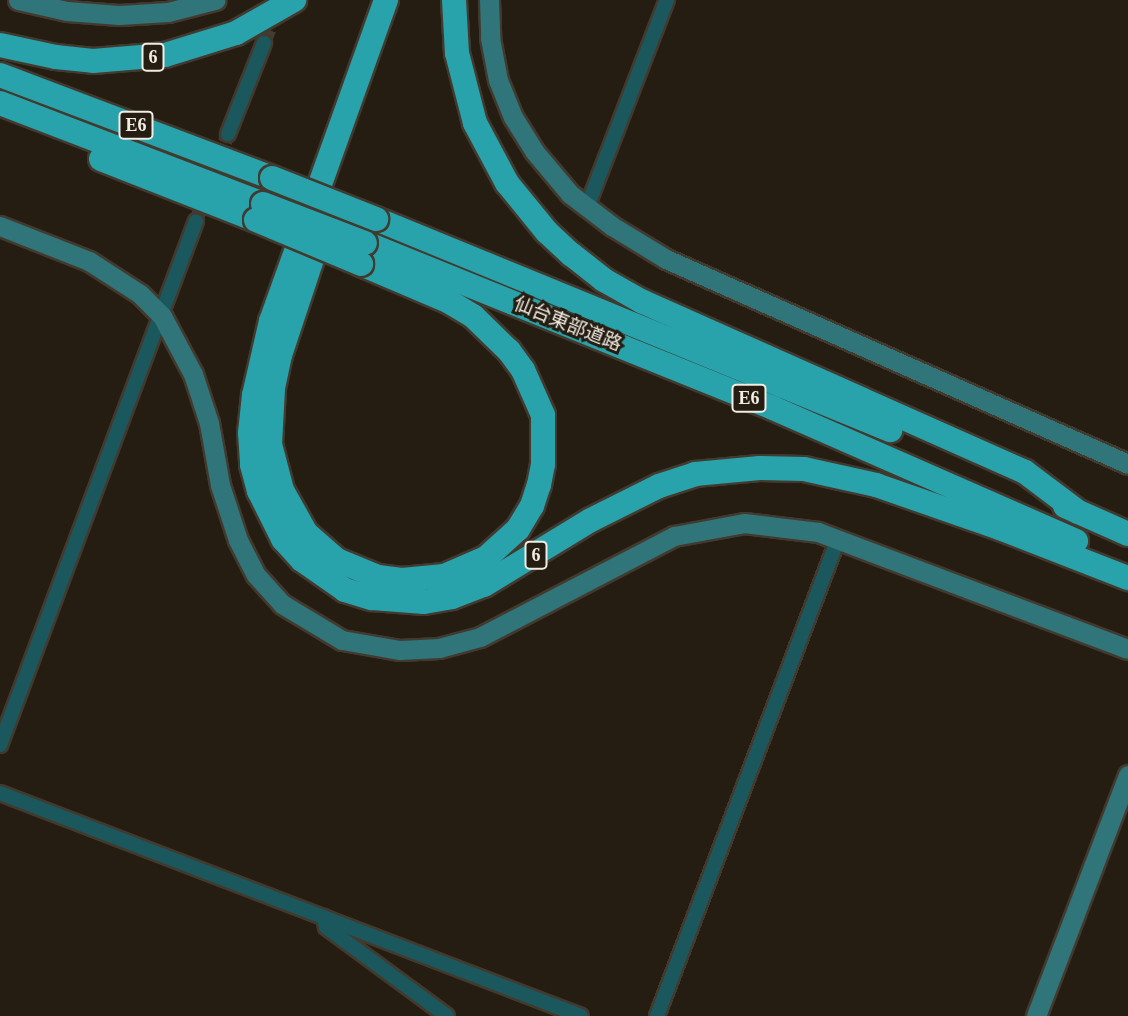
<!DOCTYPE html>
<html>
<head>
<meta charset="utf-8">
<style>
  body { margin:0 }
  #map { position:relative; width:1128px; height:1016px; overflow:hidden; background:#251d11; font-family:"Times New Roman","Noto Sans JP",serif }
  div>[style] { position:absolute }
  .street-tunnel>* { height:14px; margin-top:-7px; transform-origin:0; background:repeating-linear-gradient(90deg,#443c31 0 14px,transparent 0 21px) }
  .roads { filter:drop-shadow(2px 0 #423a2f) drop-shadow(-2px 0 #423a2f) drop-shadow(0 2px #423a2f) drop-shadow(0 -2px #423a2f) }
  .street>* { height:14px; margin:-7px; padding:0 7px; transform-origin:7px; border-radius:7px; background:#1b585d }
  .secondary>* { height:19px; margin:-9.5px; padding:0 9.5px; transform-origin:9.5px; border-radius:9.5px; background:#30757a }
  .highway>* { height:24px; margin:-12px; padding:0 12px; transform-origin:12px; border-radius:12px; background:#29a3ab }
  .bridges { filter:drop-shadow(2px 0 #423a2f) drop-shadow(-2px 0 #423a2f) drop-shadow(0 2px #423a2f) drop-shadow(0 -2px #423a2f) }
  .highway-bridge>* { height:24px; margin:-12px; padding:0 12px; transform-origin:12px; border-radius:12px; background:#29a3ab }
  span { translate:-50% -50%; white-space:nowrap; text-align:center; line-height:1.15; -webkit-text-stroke:6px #251d11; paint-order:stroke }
  .shield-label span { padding:2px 5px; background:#251d11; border:2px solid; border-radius:5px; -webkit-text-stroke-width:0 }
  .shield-label { font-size:18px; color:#f1ece4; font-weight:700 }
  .street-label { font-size:19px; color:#f1ece4 }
</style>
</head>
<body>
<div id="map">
  <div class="street-tunnel">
    <div style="left:264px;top:43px;width:34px;rotate:-69deg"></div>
    <div style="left:196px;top:221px;width:93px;rotate:-69.8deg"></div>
  </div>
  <div class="roads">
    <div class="street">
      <div style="left:228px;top:134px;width:98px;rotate:-68.4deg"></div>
      <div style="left:587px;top:207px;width:222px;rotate:-68.9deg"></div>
      <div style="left:0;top:745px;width:559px;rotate:-69.49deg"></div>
      <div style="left:0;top:793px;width:622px;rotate:21deg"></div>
      <div style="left:324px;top:917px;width:10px;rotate:79deg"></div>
      <div style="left:326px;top:927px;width:150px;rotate:36.3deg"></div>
      <div style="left:657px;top:1016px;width:510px;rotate:-69.22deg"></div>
    </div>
    <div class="secondary">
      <div style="left:18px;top:0;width:50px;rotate:12.7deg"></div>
      <div style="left:67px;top:11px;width:52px;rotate:4.4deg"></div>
      <div style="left:119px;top:15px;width:49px;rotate:-3.5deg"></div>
      <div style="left:168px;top:12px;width:49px;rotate:-14.3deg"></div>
      <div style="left:489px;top:0;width:38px;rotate:88deg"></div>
      <div style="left:490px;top:38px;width:43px;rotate:79.2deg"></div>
      <div style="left:498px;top:80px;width:40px;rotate:68deg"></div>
      <div style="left:513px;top:117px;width:40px;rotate:58deg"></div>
      <div style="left:534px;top:151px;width:56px;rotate:50.1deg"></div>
      <div style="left:570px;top:194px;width:53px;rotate:37.3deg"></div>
      <div style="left:612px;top:226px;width:63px;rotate:31.4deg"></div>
      <div style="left:666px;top:259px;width:505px;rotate:23.93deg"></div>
      <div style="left:0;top:226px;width:96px;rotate:21.5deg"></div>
      <div style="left:89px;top:261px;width:61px;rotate:32.9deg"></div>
      <div style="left:140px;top:294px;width:31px;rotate:45deg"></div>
      <div style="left:162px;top:316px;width:66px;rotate:61.9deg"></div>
      <div style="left:193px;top:374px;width:52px;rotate:71.9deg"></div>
      <div style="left:209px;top:423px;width:63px;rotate:79.9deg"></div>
      <div style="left:220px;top:485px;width:58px;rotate:71.9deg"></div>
      <div style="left:238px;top:540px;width:39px;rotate:63deg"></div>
      <div style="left:256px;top:575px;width:39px;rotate:48deg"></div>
      <div style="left:282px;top:604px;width:70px;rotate:31deg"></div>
      <div style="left:342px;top:640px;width:59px;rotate:9.8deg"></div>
      <div style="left:400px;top:650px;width:39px;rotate:-3deg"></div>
      <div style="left:439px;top:648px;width:42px;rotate:-15deg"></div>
      <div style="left:480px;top:637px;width:219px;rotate:-27.5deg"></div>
      <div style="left:674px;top:536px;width:71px;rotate:-10.5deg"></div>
      <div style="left:744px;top:523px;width:75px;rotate:6.9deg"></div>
      <div style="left:818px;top:532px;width:331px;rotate:20.7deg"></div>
      <div style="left:1036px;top:1016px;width:258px;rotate:-69.1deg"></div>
    </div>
    <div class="highway">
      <div style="left:386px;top:0;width:341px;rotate:109.7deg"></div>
      <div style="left:271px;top:321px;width:76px;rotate:102.9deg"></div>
      <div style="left:254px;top:395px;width:38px;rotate:96deg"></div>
      <div style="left:250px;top:433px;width:32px;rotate:86deg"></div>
      <div style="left:252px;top:465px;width:27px;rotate:75deg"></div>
      <div style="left:259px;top:491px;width:54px;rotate:63.4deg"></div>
      <div style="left:283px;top:539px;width:28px;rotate:48deg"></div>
      <div style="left:302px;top:560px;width:52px;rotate:34.9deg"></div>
      <div style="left:345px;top:590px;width:28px;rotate:17deg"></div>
      <div style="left:372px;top:598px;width:52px;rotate:4.4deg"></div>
      <div style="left:424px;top:602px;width:28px;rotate:-10deg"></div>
      <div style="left:452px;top:597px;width:34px;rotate:-21deg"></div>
      <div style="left:484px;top:585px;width:125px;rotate:-31.3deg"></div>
      <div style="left:591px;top:520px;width:76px;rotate:-26.6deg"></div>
      <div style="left:659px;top:486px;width:38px;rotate:-18deg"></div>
      <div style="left:695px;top:474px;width:65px;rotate:-5.3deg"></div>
      <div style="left:760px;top:468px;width:44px;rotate:1.3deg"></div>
      <div style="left:804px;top:469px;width:74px;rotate:12.5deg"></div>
      <div style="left:876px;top:485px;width:133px;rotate:19.2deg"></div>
      <div style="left:1002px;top:529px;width:135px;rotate:21.3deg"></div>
      <div style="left:454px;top:0;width:53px;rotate:86.8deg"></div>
      <div style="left:457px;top:53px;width:72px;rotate:75.6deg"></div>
      <div style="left:475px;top:123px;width:68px;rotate:61.9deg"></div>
      <div style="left:507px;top:183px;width:63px;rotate:50.8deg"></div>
      <div style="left:547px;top:232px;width:33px;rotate:43deg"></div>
      <div style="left:571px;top:254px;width:42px;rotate:38.2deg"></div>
      <div style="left:604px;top:280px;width:43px;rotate:29.6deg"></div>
      <div style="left:641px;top:301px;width:420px;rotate:24deg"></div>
      <div style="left:1025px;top:472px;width:66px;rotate:37deg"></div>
      <div style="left:0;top:45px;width:57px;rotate:12.1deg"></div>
      <div style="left:56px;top:57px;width:37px;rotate:6deg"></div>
      <div style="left:93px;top:61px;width:72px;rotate:-4.8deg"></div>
      <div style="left:165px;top:55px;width:74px;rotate:-17.2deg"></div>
      <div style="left:236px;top:33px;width:67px;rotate:-29.6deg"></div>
      <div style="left:0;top:75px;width:291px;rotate:20.7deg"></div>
      <div style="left:0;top:103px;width:282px;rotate:21deg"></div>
      <div style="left:101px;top:159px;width:167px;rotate:21.5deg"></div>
      <div style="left:376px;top:219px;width:556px;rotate:22.32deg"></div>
      <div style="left:323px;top:226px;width:136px;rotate:108.4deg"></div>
      <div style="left:280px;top:355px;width:35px;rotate:102deg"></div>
      <div style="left:273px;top:389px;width:55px;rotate:93.1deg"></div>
      <div style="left:270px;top:444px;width:48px;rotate:75.4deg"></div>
      <div style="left:282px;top:490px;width:49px;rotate:60.8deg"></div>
      <div style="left:306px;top:533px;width:41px;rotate:41.1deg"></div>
      <div style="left:337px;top:560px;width:44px;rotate:22.5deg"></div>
      <div style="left:378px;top:577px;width:24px;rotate:7deg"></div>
      <div style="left:402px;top:580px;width:42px;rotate:-5.4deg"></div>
      <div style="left:444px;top:576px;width:46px;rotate:-23.2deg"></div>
      <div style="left:486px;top:558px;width:43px;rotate:-42.2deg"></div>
      <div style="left:518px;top:529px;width:27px;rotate:-59deg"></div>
      <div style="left:532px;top:506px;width:22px;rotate:-72deg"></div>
      <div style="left:539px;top:485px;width:21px;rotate:-79deg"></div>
      <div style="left:543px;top:464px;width:49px;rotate:-90deg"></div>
      <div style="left:543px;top:415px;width:49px;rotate:-114deg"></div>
      <div style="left:523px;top:370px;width:24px;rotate:-126deg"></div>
      <div style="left:509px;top:351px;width:50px;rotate:-135.8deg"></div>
      <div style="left:473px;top:316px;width:27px;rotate:-149deg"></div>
      <div style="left:450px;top:302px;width:97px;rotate:-156.9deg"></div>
      <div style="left:365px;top:243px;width:440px;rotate:22deg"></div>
      <div style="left:773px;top:408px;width:331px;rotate:23.7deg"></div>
      <div style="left:1065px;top:506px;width:69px;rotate:24deg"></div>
    </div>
  </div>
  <div class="bridges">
    <div class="highway-bridge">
      <div style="left:272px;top:178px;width:112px;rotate:21.5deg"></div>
      <div style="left:263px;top:204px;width:109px;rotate:20.9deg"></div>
      <div style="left:256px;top:220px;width:114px;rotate:22.7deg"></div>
    </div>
  </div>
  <div class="shield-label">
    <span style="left:153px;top:57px">6</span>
    <span style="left:136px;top:125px">E6</span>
    <span style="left:749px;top:398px">E6</span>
    <span style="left:536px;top:555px">6</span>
  </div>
  <div class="street-label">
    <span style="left:568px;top:324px;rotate:22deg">仙台東部道路</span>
  </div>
</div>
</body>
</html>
